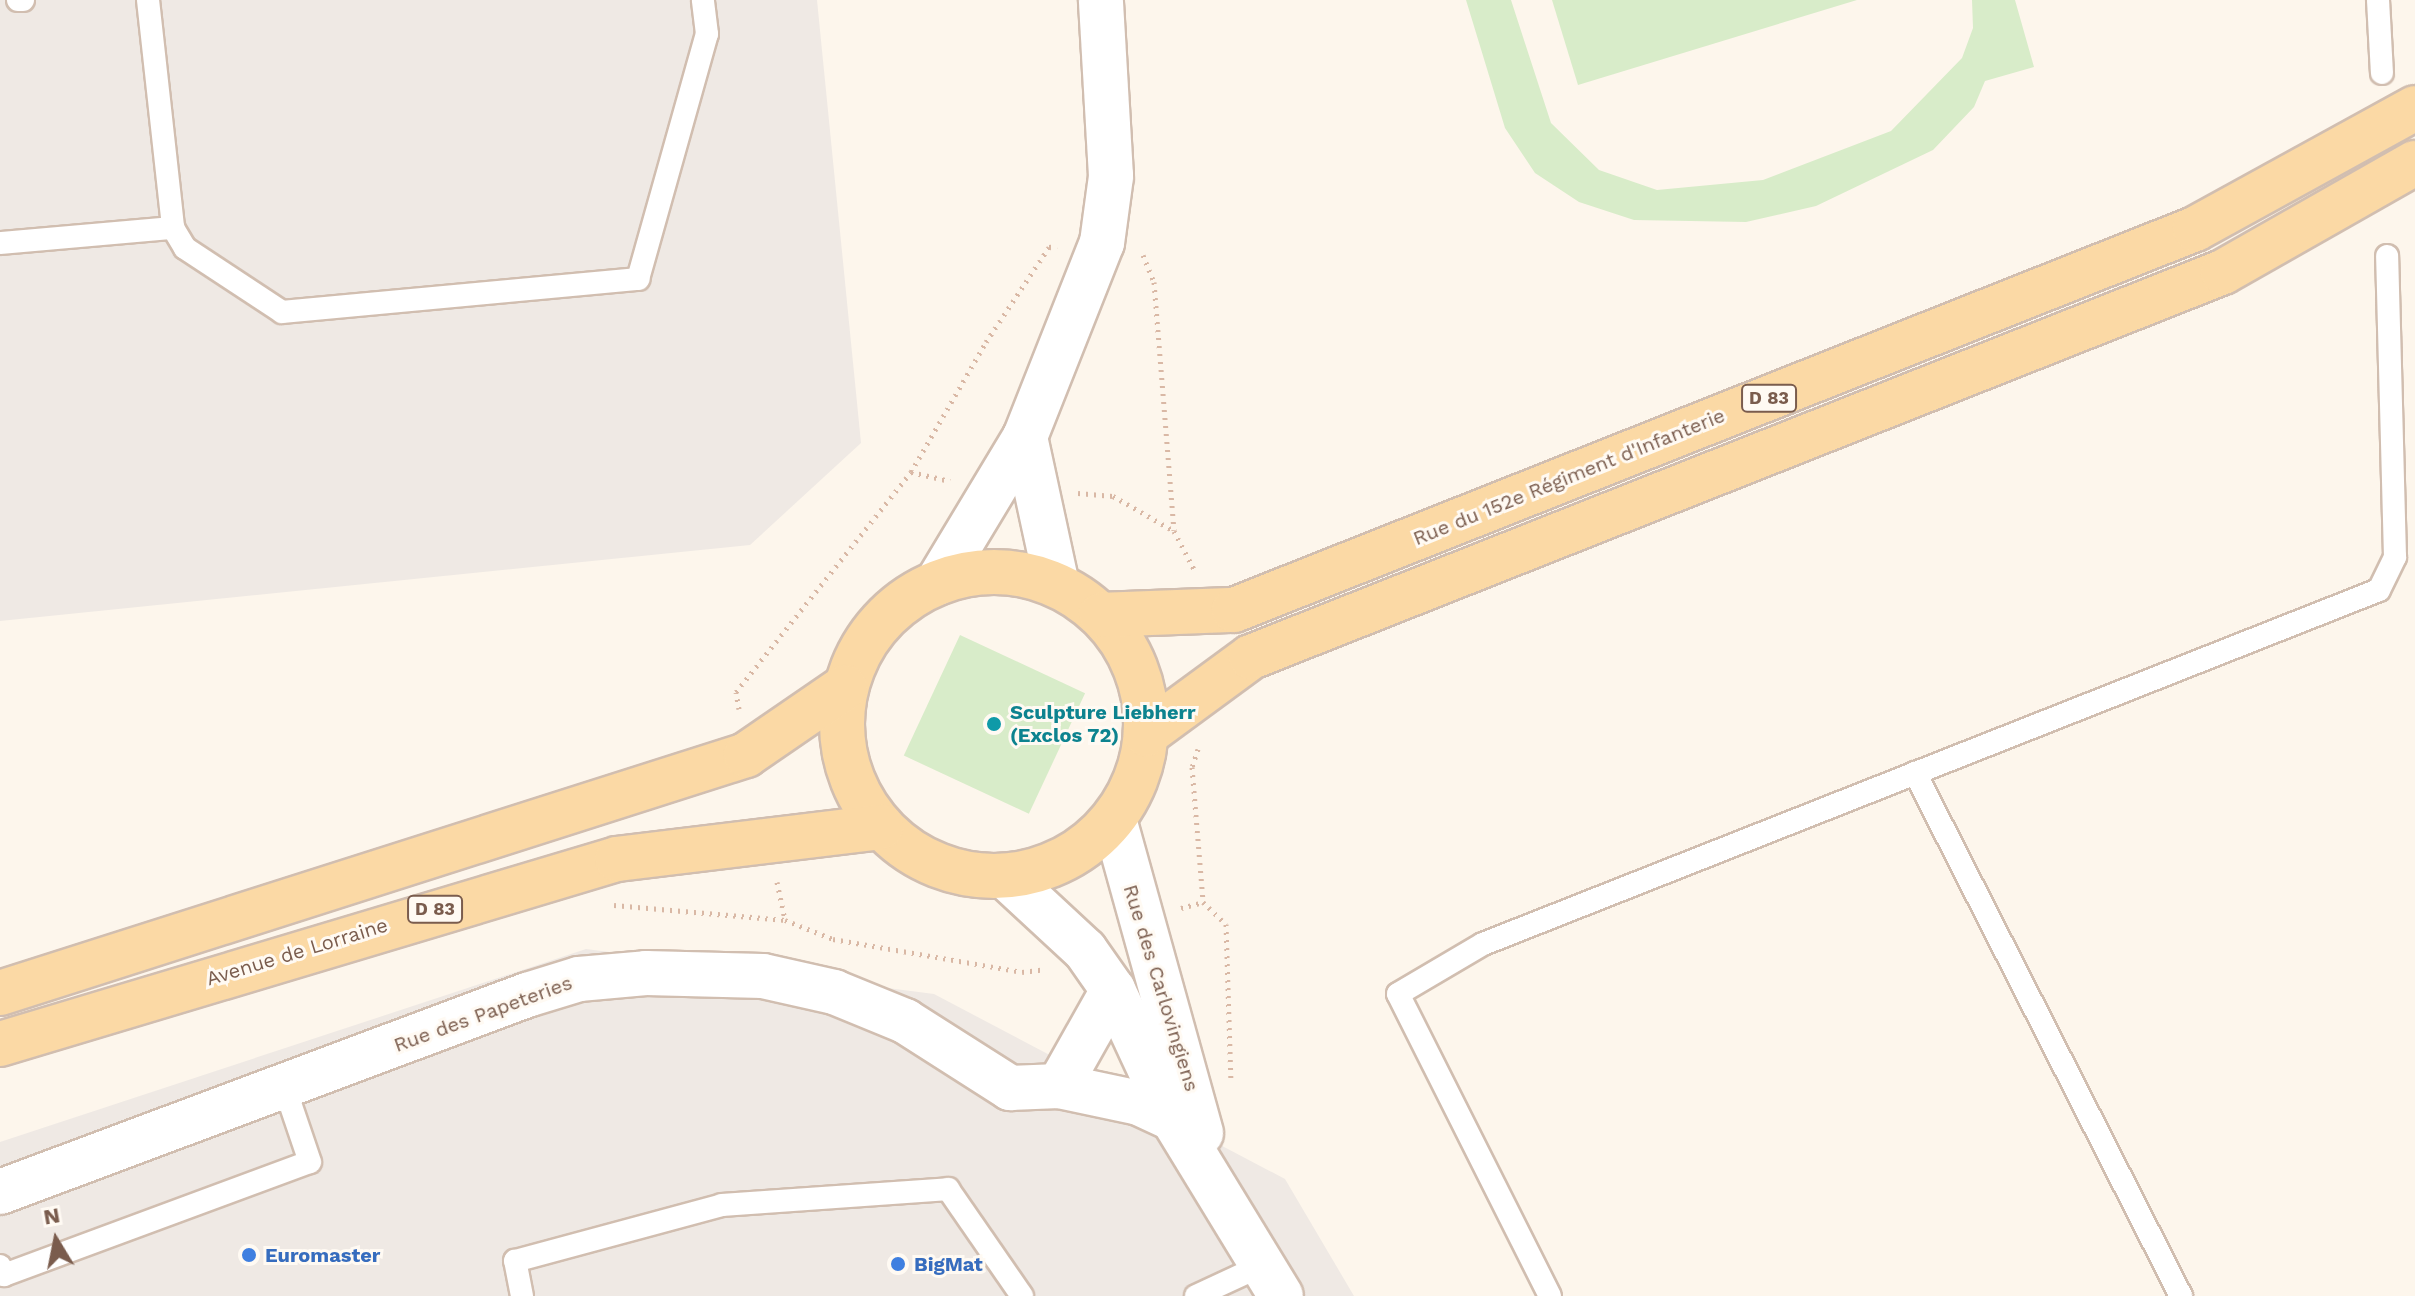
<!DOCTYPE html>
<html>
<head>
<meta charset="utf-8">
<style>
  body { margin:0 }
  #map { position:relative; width:2415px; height:1296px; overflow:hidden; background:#fdf6ec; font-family:"Work Sans",sans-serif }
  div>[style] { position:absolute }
  .industrial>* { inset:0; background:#efe9e4 }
  .green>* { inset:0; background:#d8ecc9; transform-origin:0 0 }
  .path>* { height:5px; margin-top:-2.5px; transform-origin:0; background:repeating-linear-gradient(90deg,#d9b8a5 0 2px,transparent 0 8px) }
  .roads { filter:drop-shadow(2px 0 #d1beb0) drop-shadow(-2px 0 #d1beb0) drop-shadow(0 2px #d1beb0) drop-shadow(0 -2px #d1beb0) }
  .service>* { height:22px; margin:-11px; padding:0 11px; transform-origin:11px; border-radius:11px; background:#fff }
  .minor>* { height:44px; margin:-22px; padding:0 22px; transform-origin:22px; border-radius:22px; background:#fff }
  .tertiary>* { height:44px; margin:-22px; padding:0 22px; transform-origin:22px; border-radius:22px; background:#fff }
  .primary>* { height:44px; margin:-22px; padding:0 22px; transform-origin:22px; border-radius:22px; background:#fbd9a5 }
  .primary>.ring { margin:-22px; padding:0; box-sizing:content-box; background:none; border:44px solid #fbd9a5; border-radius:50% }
  .dots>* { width:22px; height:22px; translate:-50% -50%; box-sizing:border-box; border:4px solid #fffaf3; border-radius:50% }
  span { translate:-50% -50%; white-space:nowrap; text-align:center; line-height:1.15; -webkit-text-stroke:6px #fffaf3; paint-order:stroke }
  .shield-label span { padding:2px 6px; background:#fffaf3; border:2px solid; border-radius:6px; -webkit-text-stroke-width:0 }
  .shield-label { font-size:18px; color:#7a5c4d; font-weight:700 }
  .street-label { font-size:20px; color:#7a5c4d }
  .culture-label { font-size:20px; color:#0d838f; font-weight:700 }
  .left { translate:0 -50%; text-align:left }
  .shop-label { font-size:20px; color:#366cbe; font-weight:700 }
  .north { position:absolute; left:16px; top:1200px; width:80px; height:80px; -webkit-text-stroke:6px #fffaf3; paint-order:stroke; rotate:350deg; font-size:22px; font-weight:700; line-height:32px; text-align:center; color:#7a5c4d }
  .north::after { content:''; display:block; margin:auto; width:28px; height:36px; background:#7a5c4d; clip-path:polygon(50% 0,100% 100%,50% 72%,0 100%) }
</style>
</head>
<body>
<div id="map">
  <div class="industrial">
    <div style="clip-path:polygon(0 0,817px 0,861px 443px,750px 545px,0 621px)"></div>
    <div style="clip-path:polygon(586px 949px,934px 994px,1285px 1179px,1354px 1296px,0 1296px,0 1142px)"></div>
  </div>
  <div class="green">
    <div style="clip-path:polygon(1466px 0,1511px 0,1551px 123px,1599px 170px,1657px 190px,1763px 180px,1891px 131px,1962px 58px,1973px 28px,1972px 0,2015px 0,2034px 67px,1985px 81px,1974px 107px,1933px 150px,1816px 206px,1746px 222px,1634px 220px,1579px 202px,1535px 173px,1505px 128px)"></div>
    <div style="clip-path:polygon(1552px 0,1857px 0,1578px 85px)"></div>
    <div style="left:960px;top:635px;width:138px;height:133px;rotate:25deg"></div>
  </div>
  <div class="path">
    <div style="left:1143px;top:255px;width:29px;rotate:68deg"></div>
    <div style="left:1154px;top:282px;width:249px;rotate:85.4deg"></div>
    <div style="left:911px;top:472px;width:150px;rotate:-60deg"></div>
    <div style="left:986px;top:342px;width:114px;rotate:-56.4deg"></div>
    <div style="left:1049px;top:247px;width:8px;rotate:-7deg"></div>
    <div style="left:1078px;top:493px;width:35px;rotate:5deg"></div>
    <div style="left:1113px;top:496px;width:70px;rotate:29.8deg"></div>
    <div style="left:1174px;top:531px;width:45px;rotate:62.3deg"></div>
    <div style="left:739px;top:709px;width:17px;rotate:-100deg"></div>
    <div style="left:736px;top:692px;width:281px;rotate:-51.5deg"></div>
    <div style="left:911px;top:472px;width:40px;rotate:13deg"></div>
    <div style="left:1198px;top:749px;width:19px;rotate:108deg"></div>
    <div style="left:1192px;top:767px;width:135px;rotate:85.3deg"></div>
    <div style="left:1203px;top:902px;width:32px;rotate:44deg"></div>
    <div style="left:1226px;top:924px;width:155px;rotate:88.2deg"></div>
    <div style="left:777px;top:882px;width:39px;rotate:78deg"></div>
    <div style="left:614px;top:905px;width:172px;rotate:5deg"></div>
    <div style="left:785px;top:920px;width:52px;rotate:21.6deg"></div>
    <div style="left:833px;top:939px;width:192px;rotate:9.9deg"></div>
    <div style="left:1022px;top:972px;width:23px;rotate:-7deg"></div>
    <div style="left:1181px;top:908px;width:23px;rotate:-15deg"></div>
  </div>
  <div class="roads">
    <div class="service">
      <div style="left:18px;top:0;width:5px"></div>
      <div style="left:148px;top:0;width:229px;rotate:83.7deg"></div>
      <div style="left:173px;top:228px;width:23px;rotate:59deg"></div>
      <div style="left:185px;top:248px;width:116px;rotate:33.4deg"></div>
      <div style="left:282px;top:312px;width:358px;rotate:-5.3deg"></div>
      <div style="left:638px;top:279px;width:255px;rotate:-74.3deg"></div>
      <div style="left:707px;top:34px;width:34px;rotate:-97deg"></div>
      <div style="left:2378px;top:0;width:73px;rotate:86.9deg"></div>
      <div style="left:0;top:243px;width:174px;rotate:-5deg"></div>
      <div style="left:1915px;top:773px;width:587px;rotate:63.04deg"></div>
      <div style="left:0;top:1266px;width:10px;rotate:66deg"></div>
      <div style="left:4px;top:1275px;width:326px;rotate:-20.3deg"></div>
      <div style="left:310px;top:1162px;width:78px;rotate:-108.7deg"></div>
      <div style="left:522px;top:1296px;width:36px;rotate:-101deg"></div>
      <div style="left:515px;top:1261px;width:214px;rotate:-15.1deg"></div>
      <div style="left:722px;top:1205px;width:227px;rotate:-4deg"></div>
      <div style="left:948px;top:1189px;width:130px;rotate:55.3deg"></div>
      <div style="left:1196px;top:1296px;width:74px;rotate:-24.8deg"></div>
      <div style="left:1550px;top:1296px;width:338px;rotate:-116.7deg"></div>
      <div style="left:1398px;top:994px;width:99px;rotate:-30.5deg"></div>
      <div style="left:1483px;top:944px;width:963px;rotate:-21.56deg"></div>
      <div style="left:2379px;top:590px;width:37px;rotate:-64deg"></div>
      <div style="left:2395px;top:557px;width:301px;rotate:-91.5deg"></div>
    </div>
    <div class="minor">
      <div style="left:1059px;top:1086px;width:110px;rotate:-60.6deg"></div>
      <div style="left:0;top:1192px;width:563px;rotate:-20.5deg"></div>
      <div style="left:527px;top:995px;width:54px;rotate:-17.1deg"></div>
      <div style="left:579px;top:979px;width:67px;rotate:-5.1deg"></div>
      <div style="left:646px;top:973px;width:117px;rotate:1.5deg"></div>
      <div style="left:763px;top:976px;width:73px;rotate:12.7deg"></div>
      <div style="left:834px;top:992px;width:77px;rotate:22.2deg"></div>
      <div style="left:905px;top:1021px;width:125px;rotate:32.5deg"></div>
      <div style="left:1010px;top:1088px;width:49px;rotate:-2.3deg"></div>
      <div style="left:1059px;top:1086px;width:82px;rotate:12deg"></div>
      <div style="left:1139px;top:1103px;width:38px;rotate:25deg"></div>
    </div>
    <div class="tertiary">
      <div style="left:1025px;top:437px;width:151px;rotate:77.8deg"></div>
      <div style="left:937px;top:583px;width:170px;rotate:-58.9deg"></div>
      <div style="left:1025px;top:437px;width:209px;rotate:-68.4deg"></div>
      <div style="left:1102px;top:243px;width:68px;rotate:-82.3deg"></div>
      <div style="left:1111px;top:176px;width:176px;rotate:-93.3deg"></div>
      <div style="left:1114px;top:819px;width:326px;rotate:74.5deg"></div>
      <div style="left:1005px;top:876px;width:109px;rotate:42.8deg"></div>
      <div style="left:1085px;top:950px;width:49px;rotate:55deg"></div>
      <div style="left:1113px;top:990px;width:142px;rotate:65.1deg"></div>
      <div style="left:1173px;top:1119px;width:207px;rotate:58.6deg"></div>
    </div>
    <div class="primary">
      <div class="ring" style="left:842px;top:572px;width:260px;height:260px"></div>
      <div style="left:1101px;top:615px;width:133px;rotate:-2.2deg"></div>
      <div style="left:1234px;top:610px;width:1034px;rotate:-21.63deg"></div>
      <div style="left:2195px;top:229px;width:251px;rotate:-28.8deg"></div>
      <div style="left:1146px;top:734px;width:130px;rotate:-36.3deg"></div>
      <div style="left:1251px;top:657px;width:1045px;rotate:-21.61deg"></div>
      <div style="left:2223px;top:272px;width:221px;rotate:-29.6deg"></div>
      <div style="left:0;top:993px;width:783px;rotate:-17.69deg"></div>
      <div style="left:746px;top:755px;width:120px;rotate:-34.5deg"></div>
      <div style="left:0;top:1044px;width:644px;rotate:-16.69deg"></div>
      <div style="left:617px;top:859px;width:266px;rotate:-6.9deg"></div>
    </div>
  </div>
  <div class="dots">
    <div style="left:994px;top:724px;background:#0f9aa8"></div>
    <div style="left:249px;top:1255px;background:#3f7fe0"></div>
    <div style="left:898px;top:1264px;background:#3f7fe0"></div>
  </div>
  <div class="shield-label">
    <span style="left:1769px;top:398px">D 83</span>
    <span style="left:435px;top:909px">D 83</span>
  </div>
  <div class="street-label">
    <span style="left:1569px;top:477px;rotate:-22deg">Rue du 152e Régiment d'Infanterie</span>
    <span style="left:297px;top:952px;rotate:-17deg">Avenue de Lorraine</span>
    <span style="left:1161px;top:988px;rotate:73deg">Rue des Carlovingiens</span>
    <span style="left:483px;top:1014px;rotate:-20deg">Rue des Papeteries</span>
  </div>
  <div class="culture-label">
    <span class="left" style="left:1010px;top:724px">Sculpture Liebherr<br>(Exclos 72)</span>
  </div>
  <div class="shop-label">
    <span class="left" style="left:265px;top:1255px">Euromaster</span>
    <span class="left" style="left:914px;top:1264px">BigMat</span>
  </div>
  <div class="north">N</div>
</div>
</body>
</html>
